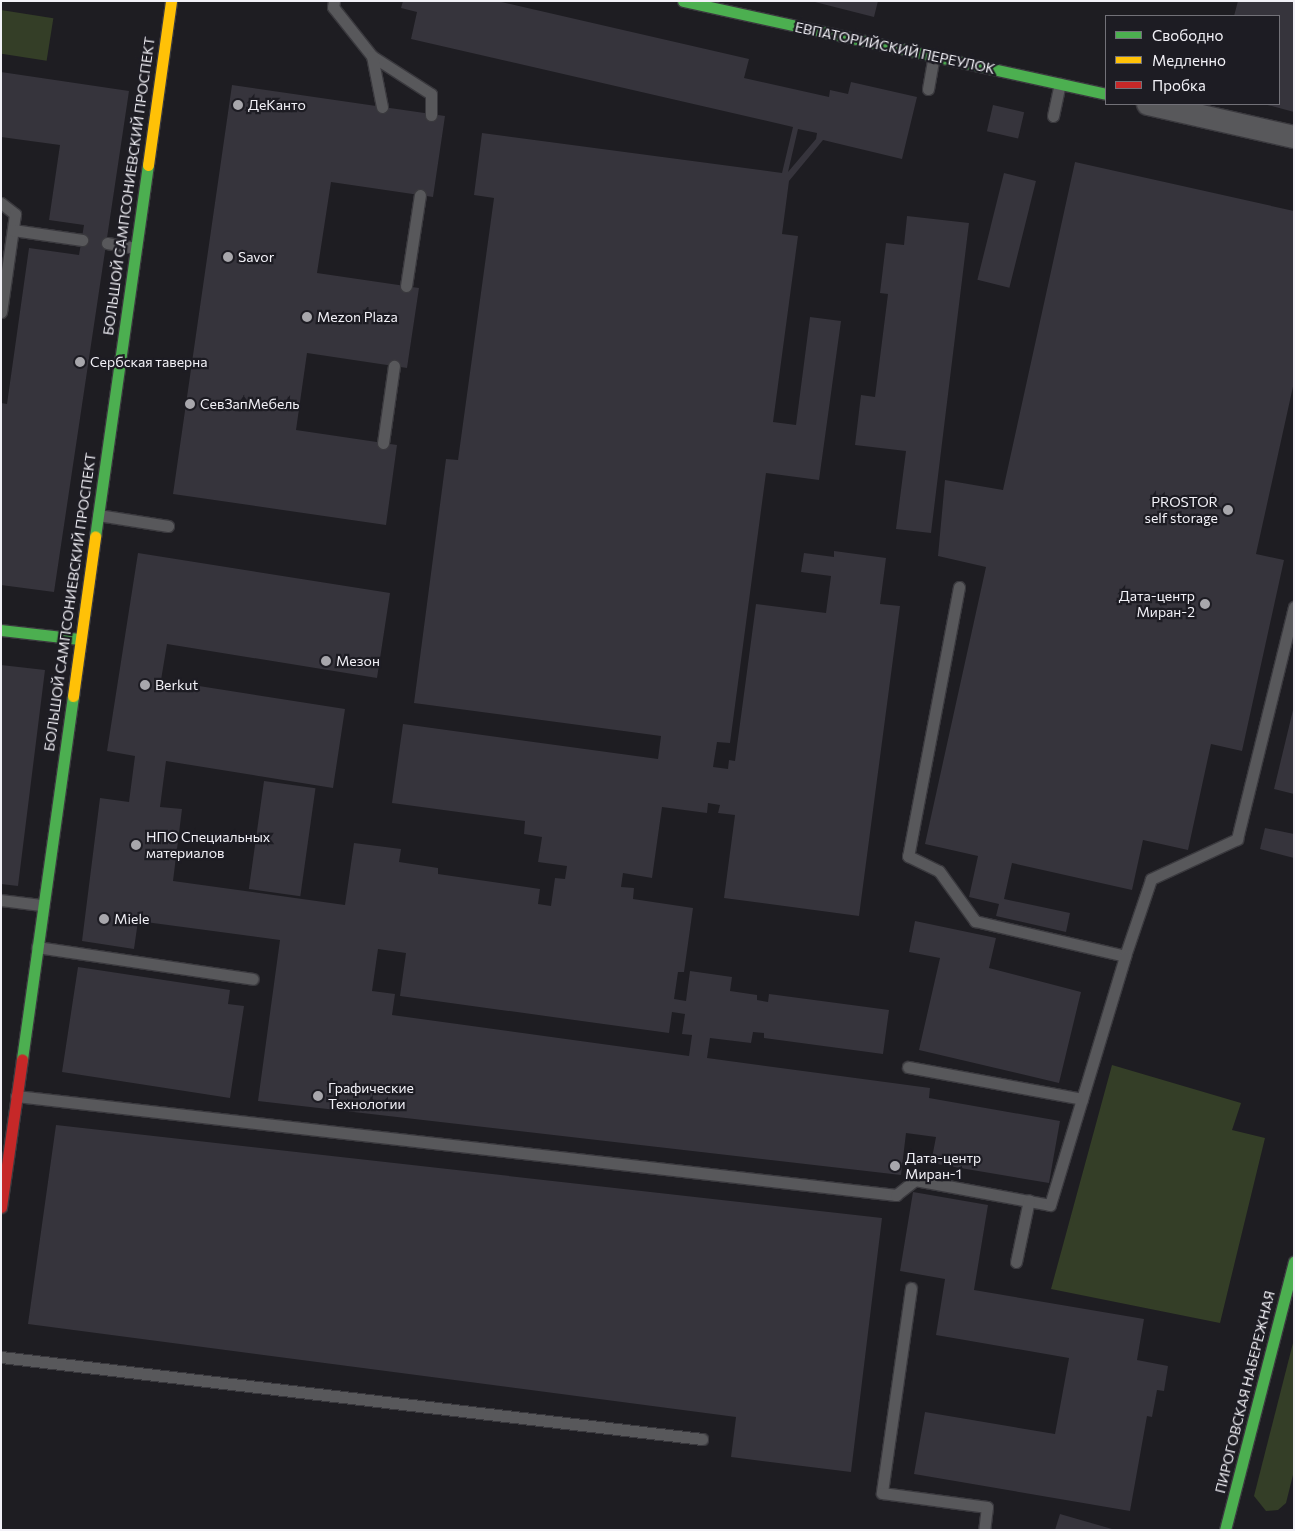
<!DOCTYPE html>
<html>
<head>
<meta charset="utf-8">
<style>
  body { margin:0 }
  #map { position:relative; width:1295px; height:1531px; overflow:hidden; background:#1e1d22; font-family:Commissioner,sans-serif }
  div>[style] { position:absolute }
  .green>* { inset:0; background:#343e27; transform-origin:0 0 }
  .building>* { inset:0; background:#36343c; transform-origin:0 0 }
  .roads { filter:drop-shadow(1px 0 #3a393e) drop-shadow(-1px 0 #3a393e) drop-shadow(0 1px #3a393e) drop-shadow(0 -1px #3a393e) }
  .lane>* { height:11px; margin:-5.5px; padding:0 5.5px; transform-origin:5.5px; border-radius:5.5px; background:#58585b }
  .street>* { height:22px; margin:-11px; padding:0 11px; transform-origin:11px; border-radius:11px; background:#58585b }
  .fast>* { height:11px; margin:-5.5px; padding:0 5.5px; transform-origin:5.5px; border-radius:5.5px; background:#4caf50 }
  .slow>* { height:11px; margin:-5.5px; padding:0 5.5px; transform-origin:5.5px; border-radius:5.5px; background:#ffc107 }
  .jam>* { height:11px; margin:-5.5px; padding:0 5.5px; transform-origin:5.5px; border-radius:5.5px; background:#c62828 }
  .dots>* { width:14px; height:14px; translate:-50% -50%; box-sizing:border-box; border:2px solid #1d1c23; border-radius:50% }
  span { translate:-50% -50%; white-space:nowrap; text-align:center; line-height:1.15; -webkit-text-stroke:4.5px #1d1c23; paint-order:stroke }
  .street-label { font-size:14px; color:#f2f1f7 }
  .poi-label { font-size:14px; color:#f2f1f7 }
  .left { translate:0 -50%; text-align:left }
  .right { translate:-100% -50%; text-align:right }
  .frame { position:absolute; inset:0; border:2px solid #f2f1f7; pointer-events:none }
  .legend { position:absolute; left:1105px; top:15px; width:175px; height:90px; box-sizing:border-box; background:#1d1c23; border:1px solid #727178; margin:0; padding:6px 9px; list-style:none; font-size:15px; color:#f2f1f7 }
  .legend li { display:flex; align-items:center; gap:10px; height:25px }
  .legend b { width:25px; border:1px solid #727178 }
</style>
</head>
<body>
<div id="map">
  <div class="green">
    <div style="left:1px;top:10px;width:53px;height:43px;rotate:9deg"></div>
    <div style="clip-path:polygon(1112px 1065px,1241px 1103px,1232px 1130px,1265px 1138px,1220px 1323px,1051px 1289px)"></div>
    <div style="clip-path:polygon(1294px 1339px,1294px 1471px,1286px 1503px,1278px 1510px,1266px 1511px,1254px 1496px)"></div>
  </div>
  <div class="building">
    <div style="clip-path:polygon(evenodd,403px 1px,497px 1px,749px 59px,744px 78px,829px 97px,830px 90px,848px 94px,851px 82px,917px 97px,902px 159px,823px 140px,789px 181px,782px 234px,798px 236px,773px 422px,796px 425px,810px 317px,841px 321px,819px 480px,766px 473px,730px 743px,717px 742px,713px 767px,728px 769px,729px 760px,735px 761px,756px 604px,826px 613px,831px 576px,801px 572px,804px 553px,834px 557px,834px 551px,886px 558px,880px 604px,900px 606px,859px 916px,724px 898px,735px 815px,718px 813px,720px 805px,708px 803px,707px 813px,662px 807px,652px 878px,623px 873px,621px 887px,634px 888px,633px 899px,693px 908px,684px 972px,678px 972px,674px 999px,686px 1001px,690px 971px,732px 977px,730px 991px,757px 995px,757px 1000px,768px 1002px,769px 994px,889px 1010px,883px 1054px,764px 1038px,764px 1033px,753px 1032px,751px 1043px,710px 1038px,707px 1058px,930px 1088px,929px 1098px,1060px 1121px,1049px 1183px,931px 1163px,936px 1137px,906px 1133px,901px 1175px,258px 1101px,280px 940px,138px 921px,134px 949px,82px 941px,100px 798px,129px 802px,135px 756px,107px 751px,138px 553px,390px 593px,377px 678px,167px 644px,161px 680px,345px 709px,333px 788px,166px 761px,160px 807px,182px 809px,173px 881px,345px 905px,354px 843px,401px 849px,399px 862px,438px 868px,438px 874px,540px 889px,538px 904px,551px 906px,555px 878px,565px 879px,567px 866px,538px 862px,542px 837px,524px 834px,525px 821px,392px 803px,403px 724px,658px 759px,661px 736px,414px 703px,446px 459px,458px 460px,494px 198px,474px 195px,482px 133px,782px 173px,793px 127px,411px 39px,417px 12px,401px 8px,403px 1px,798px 129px,817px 133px,816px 139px,788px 172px,798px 129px,403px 1px,378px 949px,406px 953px,400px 996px,669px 1033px,672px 1012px,685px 1014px,682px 1034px,692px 1035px,689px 1056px,392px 1015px,395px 994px,372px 991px,378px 949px)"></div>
    <div style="clip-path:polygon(811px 1px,878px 1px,874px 17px)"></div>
    <div style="clip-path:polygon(1238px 1px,1294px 1px,1294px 112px,1264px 104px,1279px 104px,1279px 16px,1234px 16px)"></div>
    <div style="clip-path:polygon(1px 72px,129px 91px,54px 592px,1px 585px,1px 403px,7px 404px,29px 248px,79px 255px,84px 225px,49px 220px,60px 145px,1px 137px)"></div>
    <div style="clip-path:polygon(232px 85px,445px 116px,433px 197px,331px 182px,317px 273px,419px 288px,407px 368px,307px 353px,296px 430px,397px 445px,386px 525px,173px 494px)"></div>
    <div style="left:993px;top:105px;width:32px;height:27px;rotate:13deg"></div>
    <div style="clip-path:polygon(1075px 162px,1294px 211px,1294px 382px,1256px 554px,1284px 560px,1242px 751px,1211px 744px,1188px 850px,1143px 840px,1132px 890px,1012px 863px,1004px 899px,1070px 913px,1066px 932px,996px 916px,999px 904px,969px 897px,978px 856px,925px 844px,986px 567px,938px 556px,945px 480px,1003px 490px)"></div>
    <div style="left:1004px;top:173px;width:33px;height:110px;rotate:14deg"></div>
    <div style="clip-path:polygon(907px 216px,969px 223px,931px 533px,896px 529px,906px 451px,855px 445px,861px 395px,875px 397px,888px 294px,880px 293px,886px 243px,904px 245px)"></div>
    <div style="clip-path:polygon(1px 665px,45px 670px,18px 886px,1px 884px)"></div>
    <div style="clip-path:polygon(1293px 710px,1294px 710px,1294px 794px,1274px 789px)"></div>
    <div style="left:264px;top:781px;width:52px;height:109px;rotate:8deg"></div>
    <div style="clip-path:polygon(1265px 828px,1294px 834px,1294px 858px,1260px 849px)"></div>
    <div style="clip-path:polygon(915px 921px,996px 938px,989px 968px,1081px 992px,1059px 1083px,919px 1050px,940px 958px,909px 952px)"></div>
    <div style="clip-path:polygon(78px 967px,230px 990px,228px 1004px,244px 1006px,230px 1098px,62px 1072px)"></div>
    <div style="clip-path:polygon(56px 1125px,882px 1218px,851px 1472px,731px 1457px,736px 1417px,28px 1324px)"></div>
    <div style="clip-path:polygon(913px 1192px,988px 1205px,974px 1290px,1144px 1319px,1137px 1360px,1168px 1366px,1164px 1391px,1157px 1390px,1152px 1417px,1147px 1416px,1130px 1511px,914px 1474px,925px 1412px,1055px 1434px,1069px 1358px,936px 1335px,945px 1279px,900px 1271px)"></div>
    <div style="clip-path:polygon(1060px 1514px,1112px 1529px,1112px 1530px,1055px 1530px)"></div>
  </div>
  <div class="roads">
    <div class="lane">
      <div style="left:334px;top:1px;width:6px;rotate:99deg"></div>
      <div style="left:333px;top:7px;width:63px;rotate:51.5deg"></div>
      <div style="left:372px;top:56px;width:70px;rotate:32.8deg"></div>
      <div style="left:431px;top:94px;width:21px;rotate:90deg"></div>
      <div style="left:372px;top:56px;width:52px;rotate:78.9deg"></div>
      <div style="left:928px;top:89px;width:34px;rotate:-80deg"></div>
      <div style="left:1053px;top:116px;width:33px;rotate:-78deg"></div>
      <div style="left:1px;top:203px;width:18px;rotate:38deg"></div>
      <div style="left:15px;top:214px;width:99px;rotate:98.1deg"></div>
      <div style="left:13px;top:230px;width:70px;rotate:8.2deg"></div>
      <div style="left:107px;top:243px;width:29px;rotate:10deg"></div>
      <div style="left:406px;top:286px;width:92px;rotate:-81.3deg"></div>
      <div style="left:383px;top:443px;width:78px;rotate:-81.9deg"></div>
      <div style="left:98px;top:515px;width:71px;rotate:8.9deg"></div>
      <div style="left:959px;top:587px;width:274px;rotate:100.7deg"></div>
      <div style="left:908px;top:856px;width:34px;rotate:26deg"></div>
      <div style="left:939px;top:871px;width:62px;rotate:54.2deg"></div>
      <div style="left:975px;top:921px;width:154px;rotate:13.1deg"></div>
      <div style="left:1125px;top:956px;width:81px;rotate:-71.3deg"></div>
      <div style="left:1151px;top:879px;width:95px;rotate:-24.9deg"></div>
      <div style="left:1237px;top:839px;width:239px;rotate:-76.2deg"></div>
      <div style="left:1px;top:900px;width:41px;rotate:7deg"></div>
      <div style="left:37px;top:947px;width:218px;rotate:8.4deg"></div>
      <div style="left:908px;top:1067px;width:177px;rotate:10.4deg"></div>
      <div style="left:16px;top:1096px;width:886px;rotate:6.42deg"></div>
      <div style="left:896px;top:1195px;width:24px;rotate:-38deg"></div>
      <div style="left:915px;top:1180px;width:137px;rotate:10.5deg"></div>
      <div style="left:1050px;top:1205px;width:260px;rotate:-73.2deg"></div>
      <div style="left:1016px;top:1262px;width:63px;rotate:-78.2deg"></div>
      <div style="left:911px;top:1288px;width:207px;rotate:98.1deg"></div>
      <div style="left:882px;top:1493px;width:106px;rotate:7.6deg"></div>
      <div style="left:987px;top:1507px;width:23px;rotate:97deg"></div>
      <div style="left:1px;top:1357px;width:706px;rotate:6.67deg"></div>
    </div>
    <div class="street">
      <div style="left:1148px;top:104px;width:150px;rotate:12.7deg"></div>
    </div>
    <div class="fast">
      <div style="left:683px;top:1px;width:433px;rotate:12.4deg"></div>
      <div style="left:95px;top:537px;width:376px;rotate:-81.9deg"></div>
      <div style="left:1px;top:630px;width:80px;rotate:6.5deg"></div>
      <div style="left:22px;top:1059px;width:367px;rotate:-82deg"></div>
      <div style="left:1225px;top:1530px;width:277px;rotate:-75.6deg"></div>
    </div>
    <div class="slow">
      <div style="left:148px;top:165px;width:166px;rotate:-82deg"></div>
      <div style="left:73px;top:696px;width:161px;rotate:-82.1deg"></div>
    </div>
    <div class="jam">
      <div style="left:1px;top:1207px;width:149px;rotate:-81.9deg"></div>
    </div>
  </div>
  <div class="dots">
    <div style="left:238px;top:105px;background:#a8a7ac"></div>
    <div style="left:228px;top:257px;background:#a8a7ac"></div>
    <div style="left:307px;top:317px;background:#a8a7ac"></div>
    <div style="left:80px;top:362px;background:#a8a7ac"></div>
    <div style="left:190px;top:404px;background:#a8a7ac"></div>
    <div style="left:1228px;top:510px;background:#a8a7ac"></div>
    <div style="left:1205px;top:604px;background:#a8a7ac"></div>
    <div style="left:326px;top:661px;background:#a8a7ac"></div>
    <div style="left:145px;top:685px;background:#a8a7ac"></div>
    <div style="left:136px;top:845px;background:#a8a7ac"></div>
    <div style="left:104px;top:919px;background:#a8a7ac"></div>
    <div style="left:318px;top:1096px;background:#a8a7ac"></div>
    <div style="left:895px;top:1166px;background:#a8a7ac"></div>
  </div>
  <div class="street-label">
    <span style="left:895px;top:48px;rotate:12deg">ЕВПАТОРИЙСКИЙ ПЕРЕУЛОК</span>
    <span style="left:129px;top:186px;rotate:-82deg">БОЛЬШОЙ САМПСОНИЕВСКИЙ ПРОСПЕКТ</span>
    <span style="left:70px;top:602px;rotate:-82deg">БОЛЬШОЙ САМПСОНИЕВСКИЙ ПРОСПЕКТ</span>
    <span style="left:1245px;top:1392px;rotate:-76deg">ПИРОГОВСКАЯ НАБЕРЕЖНАЯ</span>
  </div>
  <div class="poi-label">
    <span class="left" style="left:248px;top:105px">ДеКанто</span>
    <span class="left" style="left:238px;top:257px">Savor</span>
    <span class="left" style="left:317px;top:317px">Mezon Plaza</span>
    <span class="left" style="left:90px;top:362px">Сербская таверна</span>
    <span class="left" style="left:200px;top:404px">СевЗапМебель</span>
    <span class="right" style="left:1218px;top:510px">PROSTOR<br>self storage</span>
    <span class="right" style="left:1195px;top:604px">Дата-центр<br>Миран-2</span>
    <span class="left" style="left:336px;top:661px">Мезон</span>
    <span class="left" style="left:155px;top:685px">Berkut</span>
    <span class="left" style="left:146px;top:845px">НПО Специальных<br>материалов</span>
    <span class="left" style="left:114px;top:919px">Miele</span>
    <span class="left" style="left:328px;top:1096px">Графические<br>Технологии</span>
    <span class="left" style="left:905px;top:1166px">Дата-центр<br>Миран-1</span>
  </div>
  <div class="frame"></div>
  <ul class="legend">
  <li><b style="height:6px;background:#4caf50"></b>Свободно</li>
  <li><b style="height:6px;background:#ffc107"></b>Медленно</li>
  <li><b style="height:6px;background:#c62828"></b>Пробка</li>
  </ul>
</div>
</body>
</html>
